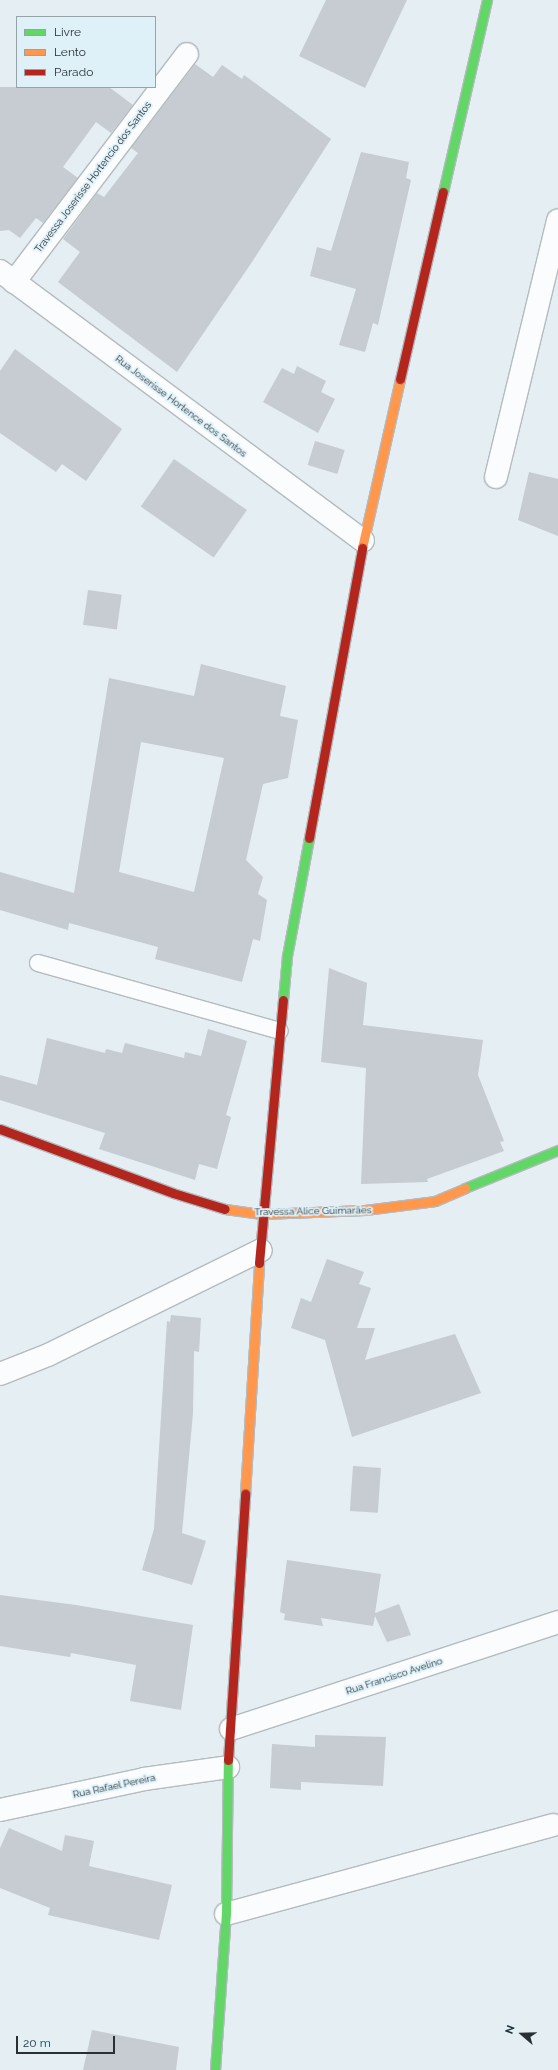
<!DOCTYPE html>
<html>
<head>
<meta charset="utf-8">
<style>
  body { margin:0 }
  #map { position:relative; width:558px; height:2070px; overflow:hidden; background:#e4eef3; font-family:Raleway,sans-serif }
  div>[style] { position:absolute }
  .building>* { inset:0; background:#c6ccd1; transform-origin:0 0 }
  .roads { filter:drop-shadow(1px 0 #b4bbbf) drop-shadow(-1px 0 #b4bbbf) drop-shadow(0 1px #b4bbbf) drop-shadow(0 -1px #b4bbbf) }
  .lane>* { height:16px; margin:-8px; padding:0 8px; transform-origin:8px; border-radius:8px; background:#fbfcfd }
  .street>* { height:22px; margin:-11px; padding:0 11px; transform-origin:11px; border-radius:11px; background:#fbfcfd }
  .fast>* { height:9px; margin:-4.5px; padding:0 4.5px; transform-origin:4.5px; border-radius:4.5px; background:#63d668 }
  .slow>* { height:9px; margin:-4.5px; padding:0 4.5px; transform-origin:4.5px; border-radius:4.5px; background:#ff974d }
  .jam>* { height:9px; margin:-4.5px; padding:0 4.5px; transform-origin:4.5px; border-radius:4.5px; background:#b3261e }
  span { translate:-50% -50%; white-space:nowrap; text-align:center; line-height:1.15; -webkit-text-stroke:3.5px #def1f9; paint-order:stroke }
  .street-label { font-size:10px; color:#293034 }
  .legend { position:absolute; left:16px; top:16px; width:140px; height:72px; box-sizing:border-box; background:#def1f9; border:1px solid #96a4aa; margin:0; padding:5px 7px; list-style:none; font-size:12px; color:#293034 }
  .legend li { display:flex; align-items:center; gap:8px; height:20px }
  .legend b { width:20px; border:1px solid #96a4aa }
  .north { position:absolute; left:502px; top:2014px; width:40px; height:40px; -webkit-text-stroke:3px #def1f9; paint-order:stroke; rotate:290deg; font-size:11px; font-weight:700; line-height:16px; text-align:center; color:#293034 }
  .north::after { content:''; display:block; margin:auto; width:14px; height:18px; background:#293034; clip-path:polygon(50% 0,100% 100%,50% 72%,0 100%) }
  .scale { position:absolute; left:16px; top:2036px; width:99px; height:18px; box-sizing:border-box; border:2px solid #293034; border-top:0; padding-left:5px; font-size:12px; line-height:14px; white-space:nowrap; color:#293034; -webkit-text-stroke:3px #def1f9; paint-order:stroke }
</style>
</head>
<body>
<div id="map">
  <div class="building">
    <div style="clip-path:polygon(326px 0,407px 0,365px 88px,299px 56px)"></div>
    <div style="clip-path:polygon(195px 64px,213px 77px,222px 65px,242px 79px,244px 75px,331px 139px,252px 262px,177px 372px,58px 282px,80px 252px,63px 239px,97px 193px,104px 197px,138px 153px,131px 148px)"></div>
    <div style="clip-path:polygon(0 87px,109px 87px,133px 105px,111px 133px,96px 122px,63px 167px,78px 178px,43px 223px,36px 218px,20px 238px,9px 230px,0 231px)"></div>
    <div style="clip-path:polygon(361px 152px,409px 162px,406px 178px,411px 180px,378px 325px,373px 323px,365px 352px,339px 345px,356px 289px,310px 276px,317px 247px,331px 251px)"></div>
    <div style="clip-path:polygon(15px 349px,122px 429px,86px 481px,62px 464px,56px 472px,0 433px,0 371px)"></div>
    <div style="clip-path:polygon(297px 366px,326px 381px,321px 392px,335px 399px,318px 433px,263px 402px,282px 368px,294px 374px)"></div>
    <div style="left:315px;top:441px;width:31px;height:25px;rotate:17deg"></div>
    <div style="left:174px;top:459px;width:89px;height:58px;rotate:35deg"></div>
    <div style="clip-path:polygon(529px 472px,558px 479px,558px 536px,518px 520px)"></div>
    <div style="left:88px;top:590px;width:34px;height:35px;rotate:8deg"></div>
    <div style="clip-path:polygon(evenodd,201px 664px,286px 686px,280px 716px,298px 720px,288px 778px,263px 784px,246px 860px,263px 877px,258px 894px,267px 900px,260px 941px,253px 939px,242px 982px,155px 959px,158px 947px,69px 923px,68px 930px,0 910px,0 872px,74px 893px,109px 678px,194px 696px,201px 664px,141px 742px,224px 758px,194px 892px,119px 872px,141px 742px)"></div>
    <div style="clip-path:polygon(329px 968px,367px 983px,363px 1025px,483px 1040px,478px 1075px,504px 1141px,500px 1142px,504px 1151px,427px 1179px,428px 1182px,361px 1184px,366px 1068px,321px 1062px)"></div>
    <div style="clip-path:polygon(208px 1029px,247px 1041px,226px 1115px,231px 1117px,217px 1169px,199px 1164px,195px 1180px,99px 1149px,105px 1133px,0 1100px,0 1075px,37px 1085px,47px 1038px,105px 1053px,106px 1049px,122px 1053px,125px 1043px,184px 1058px,185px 1052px,201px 1056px)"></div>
    <div style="clip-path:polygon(327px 1259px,364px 1272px,359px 1284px,371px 1288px,357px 1328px,375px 1328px,365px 1360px,455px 1334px,481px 1393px,352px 1437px,325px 1340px,291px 1328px,301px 1298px,311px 1302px)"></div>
    <div style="clip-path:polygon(171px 1315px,201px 1318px,199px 1352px,194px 1351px,193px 1413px,182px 1533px,206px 1541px,192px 1585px,142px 1570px,154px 1529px,167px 1321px,170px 1322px)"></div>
    <div style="left:353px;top:1466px;width:28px;height:45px;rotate:4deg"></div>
    <div style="clip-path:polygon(287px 1560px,381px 1574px,375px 1613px,399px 1604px,411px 1635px,387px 1642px,375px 1616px,373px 1626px,321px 1618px,323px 1626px,284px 1620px,285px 1614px,280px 1612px)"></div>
    <div style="clip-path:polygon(0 1595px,76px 1605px,193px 1625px,181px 1710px,130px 1701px,136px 1665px,71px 1653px,70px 1657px,0 1646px)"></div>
    <div style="clip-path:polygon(315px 1735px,386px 1737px,383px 1786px,301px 1782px,301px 1790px,270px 1788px,272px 1744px,315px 1747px)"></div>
    <div style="clip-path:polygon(9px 1828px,62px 1851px,65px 1835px,94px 1841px,89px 1866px,172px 1885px,159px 1940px,48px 1915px,50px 1908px,0 1888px,0 1848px)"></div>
    <div style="clip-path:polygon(92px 2030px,179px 2047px,176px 2070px,83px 2070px)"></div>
  </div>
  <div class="roads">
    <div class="lane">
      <div style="left:38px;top:963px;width:251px;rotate:15.7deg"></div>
    </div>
    <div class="street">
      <div style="left:0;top:271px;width:452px;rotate:36.6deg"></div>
      <div style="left:14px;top:282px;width:286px;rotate:-52.8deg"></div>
      <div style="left:496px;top:477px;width:264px;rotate:-76.4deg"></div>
      <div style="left:0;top:1374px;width:52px;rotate:-21.6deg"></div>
      <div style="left:48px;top:1355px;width:237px;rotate:-26.2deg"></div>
      <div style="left:231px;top:1729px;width:344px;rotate:-18.1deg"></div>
      <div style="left:0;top:1810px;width:147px;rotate:-12.1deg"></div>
      <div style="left:144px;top:1779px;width:85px;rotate:-8.1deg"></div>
      <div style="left:226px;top:1914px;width:339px;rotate:-15.2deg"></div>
    </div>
    <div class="fast">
      <div style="left:443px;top:192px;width:197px;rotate:-77.1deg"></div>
      <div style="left:283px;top:1000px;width:44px;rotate:-84.8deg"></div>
      <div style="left:287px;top:956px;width:120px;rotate:-79.4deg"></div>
      <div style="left:465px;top:1188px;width:100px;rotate:-22.2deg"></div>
      <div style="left:215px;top:2070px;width:156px;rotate:-86deg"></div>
      <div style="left:226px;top:1914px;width:154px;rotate:-89.3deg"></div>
    </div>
    <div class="slow">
      <div style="left:362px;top:548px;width:173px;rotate:-77.3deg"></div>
      <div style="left:225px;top:1209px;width:37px;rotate:8deg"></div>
      <div style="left:262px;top:1214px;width:103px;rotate:-2.2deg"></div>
      <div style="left:365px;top:1210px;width:71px;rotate:-7.3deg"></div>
      <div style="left:435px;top:1201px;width:33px;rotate:-23deg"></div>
      <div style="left:245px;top:1494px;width:231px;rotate:-86.5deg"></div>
    </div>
    <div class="jam">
      <div style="left:400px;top:379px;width:192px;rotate:-77.1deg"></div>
      <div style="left:309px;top:838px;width:295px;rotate:-79.6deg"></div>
      <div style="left:0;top:1129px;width:184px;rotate:20.3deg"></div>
      <div style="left:173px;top:1193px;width:54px;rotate:17.1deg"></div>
      <div style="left:259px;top:1263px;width:264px;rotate:-84.8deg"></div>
      <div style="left:228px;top:1760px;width:267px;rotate:-86.3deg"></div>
    </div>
  </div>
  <div class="street-label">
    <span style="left:93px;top:177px;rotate:-53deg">Travessa Joserisse Hortencio dos Santos</span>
    <span style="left:181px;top:406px;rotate:37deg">Rua Joserísse Hortence dos Santos</span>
    <span style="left:313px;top:1211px;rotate:-1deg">Travessa Alice Guimarães</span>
    <span style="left:394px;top:1676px;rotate:-18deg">Rua Francisco Avelino</span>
    <span style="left:114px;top:1786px;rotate:-12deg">Rua Rafael Pereira</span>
  </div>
  <ul class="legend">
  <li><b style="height:5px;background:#63d668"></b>Livre</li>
  <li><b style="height:5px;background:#ff974d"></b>Lento</li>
  <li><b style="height:5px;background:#b3261e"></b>Parado</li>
  </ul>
  <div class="north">N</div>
  <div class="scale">20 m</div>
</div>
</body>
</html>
